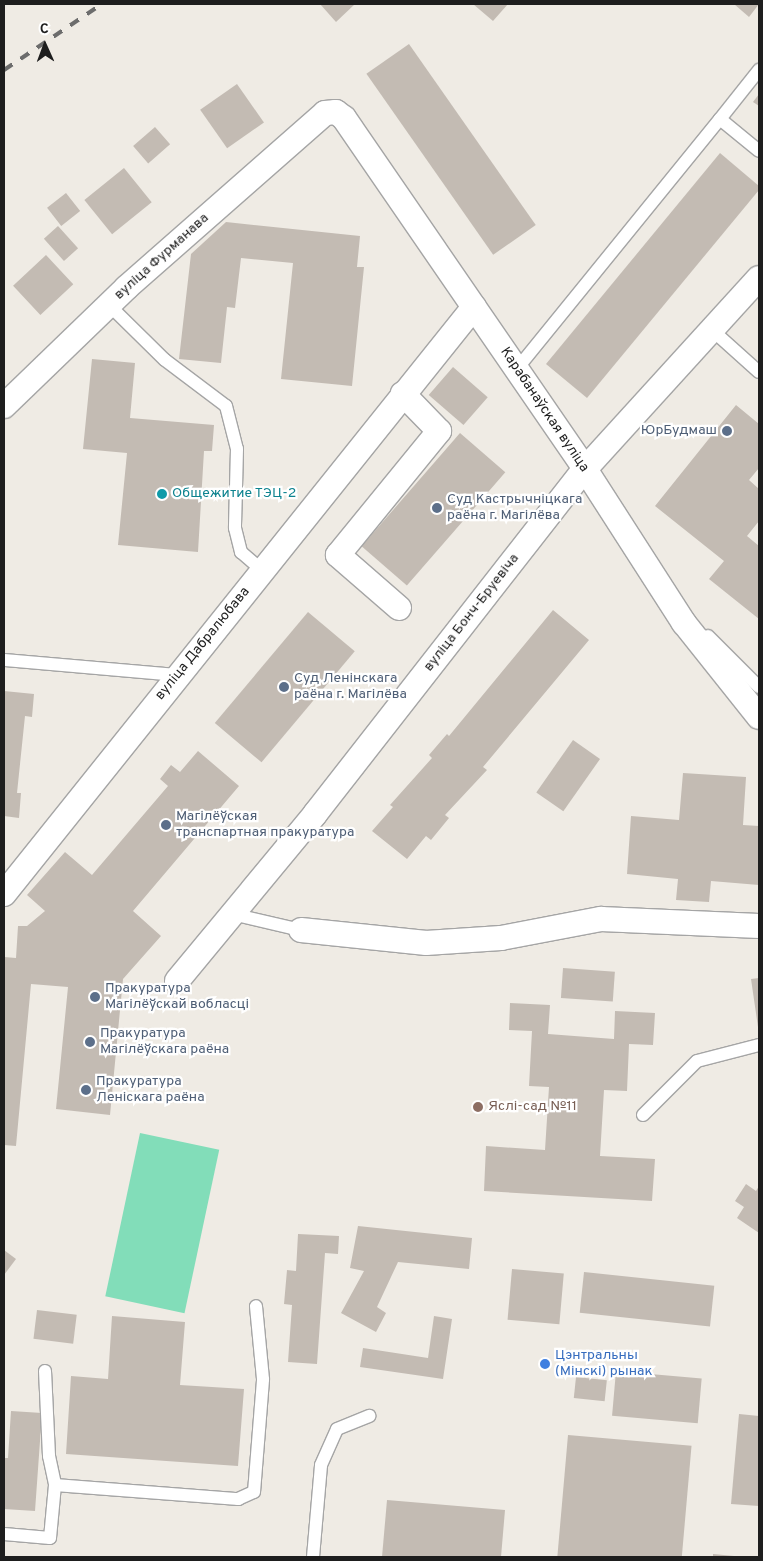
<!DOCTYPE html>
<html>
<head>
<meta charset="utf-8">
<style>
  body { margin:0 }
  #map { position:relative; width:763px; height:1561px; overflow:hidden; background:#efebe4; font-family:Overpass,sans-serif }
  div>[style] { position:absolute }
  .pitch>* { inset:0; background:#82ddb9; transform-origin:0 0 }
  .building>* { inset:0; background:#c3bbb3; transform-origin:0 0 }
  .roads { filter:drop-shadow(1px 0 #a5a5a5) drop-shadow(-1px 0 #a5a5a5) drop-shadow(0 1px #a5a5a5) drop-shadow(0 -1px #a5a5a5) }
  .lane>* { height:12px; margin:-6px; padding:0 6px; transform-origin:6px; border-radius:6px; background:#fff }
  .street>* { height:24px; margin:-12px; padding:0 12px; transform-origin:12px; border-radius:12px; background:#fff }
  .rail>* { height:4px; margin-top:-2px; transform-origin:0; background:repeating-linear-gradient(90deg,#6c6c6c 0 10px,transparent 0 20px) }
  .dots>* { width:14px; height:14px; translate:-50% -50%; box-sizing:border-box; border:2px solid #fff; border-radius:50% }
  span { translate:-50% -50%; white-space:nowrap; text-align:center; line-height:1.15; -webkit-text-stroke:4.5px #fff; paint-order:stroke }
  .street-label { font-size:14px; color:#1e1e1e }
  .service-label { font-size:14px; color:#4e5e75 }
  .right { translate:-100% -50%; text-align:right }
  .left { translate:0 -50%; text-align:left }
  .culture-label { font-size:14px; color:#0d838f }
  .education-label { font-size:14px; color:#785e54 }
  .shop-label { font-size:14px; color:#366cbe }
  .frame { position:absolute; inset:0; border:5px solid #1e1e1e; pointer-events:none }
  .north { position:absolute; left:20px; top:20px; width:50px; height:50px; -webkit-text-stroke:4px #fff; paint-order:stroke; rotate:358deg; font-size:14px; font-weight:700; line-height:20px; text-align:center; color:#1e1e1e }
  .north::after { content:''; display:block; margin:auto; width:18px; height:22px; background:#1e1e1e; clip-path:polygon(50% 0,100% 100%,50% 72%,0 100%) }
</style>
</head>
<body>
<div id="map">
  <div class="pitch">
    <div style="left:140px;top:1133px;width:81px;height:167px;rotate:12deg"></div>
  </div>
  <div class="building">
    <div style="clip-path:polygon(320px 4px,355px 4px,336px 22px)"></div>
    <div style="clip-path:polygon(473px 4px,508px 4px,493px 21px)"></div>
    <div style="clip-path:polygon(734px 4px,759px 4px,749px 17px)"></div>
    <div style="left:409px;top:44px;width:221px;height:52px;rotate:55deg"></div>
    <div style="left:237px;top:84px;width:47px;height:45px;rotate:55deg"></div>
    <div style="clip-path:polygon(759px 94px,759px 106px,753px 102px)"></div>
    <div style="left:155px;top:127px;width:23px;height:29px;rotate:49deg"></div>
    <div style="clip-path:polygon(720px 153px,759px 186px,759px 190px,587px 398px,546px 364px)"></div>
    <div style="left:124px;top:168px;width:44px;height:51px;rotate:51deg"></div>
    <div style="left:66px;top:193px;width:23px;height:24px;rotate:52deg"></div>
    <div style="clip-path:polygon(226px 222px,360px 236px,357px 267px,364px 267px,352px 386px,281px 379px,293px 263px,241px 258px,235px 308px,227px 307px,221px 363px,179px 359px,191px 254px)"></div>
    <div style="left:58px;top:226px;width:30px;height:19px;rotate:48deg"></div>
    <div style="left:46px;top:255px;width:40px;height:45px;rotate:47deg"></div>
    <div style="clip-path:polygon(92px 359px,135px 363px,130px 418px,214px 425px,212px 451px,204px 451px,198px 552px,118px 545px,127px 453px,83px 449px)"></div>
    <div style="left:453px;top:367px;width:46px;height:37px;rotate:41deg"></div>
    <div style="clip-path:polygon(736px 405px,759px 424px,759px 468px,749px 480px,759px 489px,759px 521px,747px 536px,759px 546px,759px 619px,709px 579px,724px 561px,655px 506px)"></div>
    <div style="left:460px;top:433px;width:60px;height:150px;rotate:41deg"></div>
    <div style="clip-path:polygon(553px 610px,589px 640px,483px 767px,487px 770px,445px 815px,449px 818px,431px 840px,426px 836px,407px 859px,372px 831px,393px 807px,390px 805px,432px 758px,429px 755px,447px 734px,449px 736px)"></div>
    <div style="left:308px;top:612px;width:61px;height:145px;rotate:40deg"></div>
    <div style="clip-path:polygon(4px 691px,34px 694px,32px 717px,25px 716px,17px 793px,21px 793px,19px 818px,4px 816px)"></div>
    <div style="left:573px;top:740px;width:33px;height:64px;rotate:35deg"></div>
    <div style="clip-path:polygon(198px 751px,239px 786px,133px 911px,161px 936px,123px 979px,110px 1115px,56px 1109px,68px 987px,31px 984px,16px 1146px,4px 1145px,4px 957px,16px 958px,18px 926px,27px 926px,45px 911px,27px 895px,65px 852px,92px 875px,168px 786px,160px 779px,171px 765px,180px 772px)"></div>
    <div style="clip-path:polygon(683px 773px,746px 777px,743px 825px,759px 826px,759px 885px,711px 881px,709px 902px,676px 900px,678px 879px,627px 874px,631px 816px,679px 820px)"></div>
    <div style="left:563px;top:968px;width:52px;height:30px;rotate:4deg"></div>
    <div style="clip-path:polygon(759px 978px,759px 1027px,758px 1027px,751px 979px)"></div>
    <div style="clip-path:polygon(510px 1003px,550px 1005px,548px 1034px,614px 1039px,615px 1011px,655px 1013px,653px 1045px,629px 1044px,627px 1091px,604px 1090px,600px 1156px,655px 1159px,652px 1201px,484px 1191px,486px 1146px,545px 1150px,549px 1087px,529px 1086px,532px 1031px,509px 1030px)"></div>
    <div style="clip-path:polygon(746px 1184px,756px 1191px,759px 1186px,759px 1233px,737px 1218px,744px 1207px,735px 1201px)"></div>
    <div style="clip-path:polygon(358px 1226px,472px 1238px,469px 1269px,398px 1262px,377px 1307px,386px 1313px,376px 1332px,341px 1313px,364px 1271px,350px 1268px)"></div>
    <div style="clip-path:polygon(298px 1234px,339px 1236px,338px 1254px,325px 1253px,317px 1364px,288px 1362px,292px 1305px,284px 1304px,287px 1270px,296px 1271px)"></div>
    <div style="clip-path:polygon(4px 1250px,16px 1259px,4px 1275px)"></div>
    <div style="left:512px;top:1269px;width:52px;height:51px;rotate:5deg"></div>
    <div style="left:584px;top:1272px;width:131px;height:41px;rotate:6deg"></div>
    <div style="left:37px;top:1310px;width:40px;height:29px;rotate:7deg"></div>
    <div style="clip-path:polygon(112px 1316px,185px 1322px,180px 1385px,244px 1389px,238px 1466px,66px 1454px,71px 1376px,108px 1379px)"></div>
    <div style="clip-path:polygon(434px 1316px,452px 1319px,443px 1379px,360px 1367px,363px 1348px,428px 1358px)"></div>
    <div style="left:616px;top:1371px;width:86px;height:45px;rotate:5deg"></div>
    <div style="left:576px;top:1377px;width:31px;height:21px;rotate:6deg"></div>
    <div style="clip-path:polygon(11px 1411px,42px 1413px,35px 1511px,4px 1509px,4px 1458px,8px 1458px)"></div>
    <div style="clip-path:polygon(739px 1414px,759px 1416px,759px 1506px,731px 1504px)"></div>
    <div style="left:568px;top:1435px;width:124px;height:122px;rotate:5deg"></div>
    <div style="clip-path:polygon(387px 1500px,505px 1510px,501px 1557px,382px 1557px)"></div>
    <div style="clip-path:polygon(713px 1554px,734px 1556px,734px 1557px,713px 1557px)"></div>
  </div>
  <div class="roads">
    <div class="lane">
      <div style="left:720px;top:119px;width:63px;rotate:-51.5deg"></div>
      <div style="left:109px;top:305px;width:78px;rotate:44.5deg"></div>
      <div style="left:165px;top:360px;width:76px;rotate:37deg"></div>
      <div style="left:226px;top:406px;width:44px;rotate:75.7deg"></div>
      <div style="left:237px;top:449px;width:79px;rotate:91.5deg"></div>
      <div style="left:235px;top:528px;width:25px;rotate:76deg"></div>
      <div style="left:241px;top:552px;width:29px;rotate:41deg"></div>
      <div style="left:711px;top:329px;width:64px;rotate:41.9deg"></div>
      <div style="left:516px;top:370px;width:323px;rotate:-50.9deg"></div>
      <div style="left:720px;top:119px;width:50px;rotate:39.4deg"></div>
      <div style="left:708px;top:636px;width:72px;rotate:45deg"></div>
      <div style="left:4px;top:660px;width:173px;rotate:5deg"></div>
      <div style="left:232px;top:914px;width:71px;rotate:13.1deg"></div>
      <div style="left:643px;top:1115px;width:76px;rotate:-45deg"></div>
      <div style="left:697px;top:1061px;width:64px;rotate:-14.5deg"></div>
      <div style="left:45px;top:1371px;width:85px;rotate:87.3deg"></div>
      <div style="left:49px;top:1456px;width:30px;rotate:78deg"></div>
      <div style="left:55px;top:1485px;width:184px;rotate:4.4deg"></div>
      <div style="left:238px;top:1499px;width:17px;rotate:-24deg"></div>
      <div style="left:254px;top:1492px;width:113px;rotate:-85.4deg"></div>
      <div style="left:263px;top:1379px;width:73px;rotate:-95.5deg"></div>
      <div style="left:4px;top:1534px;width:46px;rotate:5deg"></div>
      <div style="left:50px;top:1538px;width:53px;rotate:-84.6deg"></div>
      <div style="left:313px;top:1557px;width:92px;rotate:-85deg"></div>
      <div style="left:321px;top:1465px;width:39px;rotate:-66deg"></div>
      <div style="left:337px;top:1429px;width:35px;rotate:-22deg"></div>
    </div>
    <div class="street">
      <div style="left:4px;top:406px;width:170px;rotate:-44deg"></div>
      <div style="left:126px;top:288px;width:265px;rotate:-41.3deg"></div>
      <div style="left:325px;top:113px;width:11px;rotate:-5deg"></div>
      <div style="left:336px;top:112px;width:10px;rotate:37deg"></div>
      <div style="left:344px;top:118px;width:426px;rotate:55.5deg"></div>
      <div style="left:585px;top:469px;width:183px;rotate:57.3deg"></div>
      <div style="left:684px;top:623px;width:120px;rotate:51.4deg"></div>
      <div style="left:399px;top:608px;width:81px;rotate:-139deg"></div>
      <div style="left:338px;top:555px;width:160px;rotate:-50.8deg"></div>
      <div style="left:439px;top:431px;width:52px;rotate:-134.2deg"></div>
      <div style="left:4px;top:894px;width:752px;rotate:-51.32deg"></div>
      <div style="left:301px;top:930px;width:126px;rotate:5.9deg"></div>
      <div style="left:426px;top:943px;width:75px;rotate:-3.8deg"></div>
      <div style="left:501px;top:938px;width:102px;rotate:-10.8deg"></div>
      <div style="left:601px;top:919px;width:158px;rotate:2.5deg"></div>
      <div style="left:177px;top:981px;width:217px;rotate:-50.4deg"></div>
      <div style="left:315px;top:814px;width:438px;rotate:-52deg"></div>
      <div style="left:585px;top:469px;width:258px;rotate:-47.7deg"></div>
    </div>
  </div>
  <div class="rail">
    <div style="left:4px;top:70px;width:118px;rotate:-34deg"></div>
  </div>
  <div class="dots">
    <div style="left:727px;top:431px;background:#5c6f8a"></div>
    <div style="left:162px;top:494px;background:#0f9aa8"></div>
    <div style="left:437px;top:508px;background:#5c6f8a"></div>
    <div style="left:284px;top:687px;background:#5c6f8a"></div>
    <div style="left:166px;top:825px;background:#5c6f8a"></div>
    <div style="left:95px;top:997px;background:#5c6f8a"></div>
    <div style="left:90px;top:1042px;background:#5c6f8a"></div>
    <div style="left:86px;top:1090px;background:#5c6f8a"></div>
    <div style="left:478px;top:1107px;background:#8d6e63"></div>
    <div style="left:545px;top:1364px;background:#3f7fe0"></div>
  </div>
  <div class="street-label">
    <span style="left:162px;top:257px;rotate:-42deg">вуліца Фурманава</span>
    <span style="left:544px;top:410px;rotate:56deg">Карабанаўская вуліца</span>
    <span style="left:472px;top:613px;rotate:-52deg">вуліца Бонч-Бруевіча</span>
    <span style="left:203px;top:644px;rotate:-51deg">вуліца Дабралюбава</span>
  </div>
  <div class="service-label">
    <span class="right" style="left:717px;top:431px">ЮрБудмаш</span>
    <span class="left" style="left:447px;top:508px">Суд Кастрычніцкага<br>раёна г. Магілёва</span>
    <span class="left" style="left:294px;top:687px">Суд Ленінскага<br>раёна г. Магілёва</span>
    <span class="left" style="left:176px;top:825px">Магілёўская<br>транспартная пракуратура</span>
    <span class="left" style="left:105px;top:997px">Пракуратура<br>Магілёўскай вобласці</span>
    <span class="left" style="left:100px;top:1042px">Пракуратура<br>Магілёўскага раёна</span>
    <span class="left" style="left:96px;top:1090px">Пракуратура<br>Леніскага раёна</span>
  </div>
  <div class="culture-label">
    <span class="left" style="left:172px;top:494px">Общежитие ТЭЦ-2</span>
  </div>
  <div class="education-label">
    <span class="left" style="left:488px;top:1107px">Яслі-сад №11</span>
  </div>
  <div class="shop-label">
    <span class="left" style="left:555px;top:1364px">Цэнтральны<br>(Мінскі) рынак</span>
  </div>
  <div class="frame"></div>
  <div class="north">С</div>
</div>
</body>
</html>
